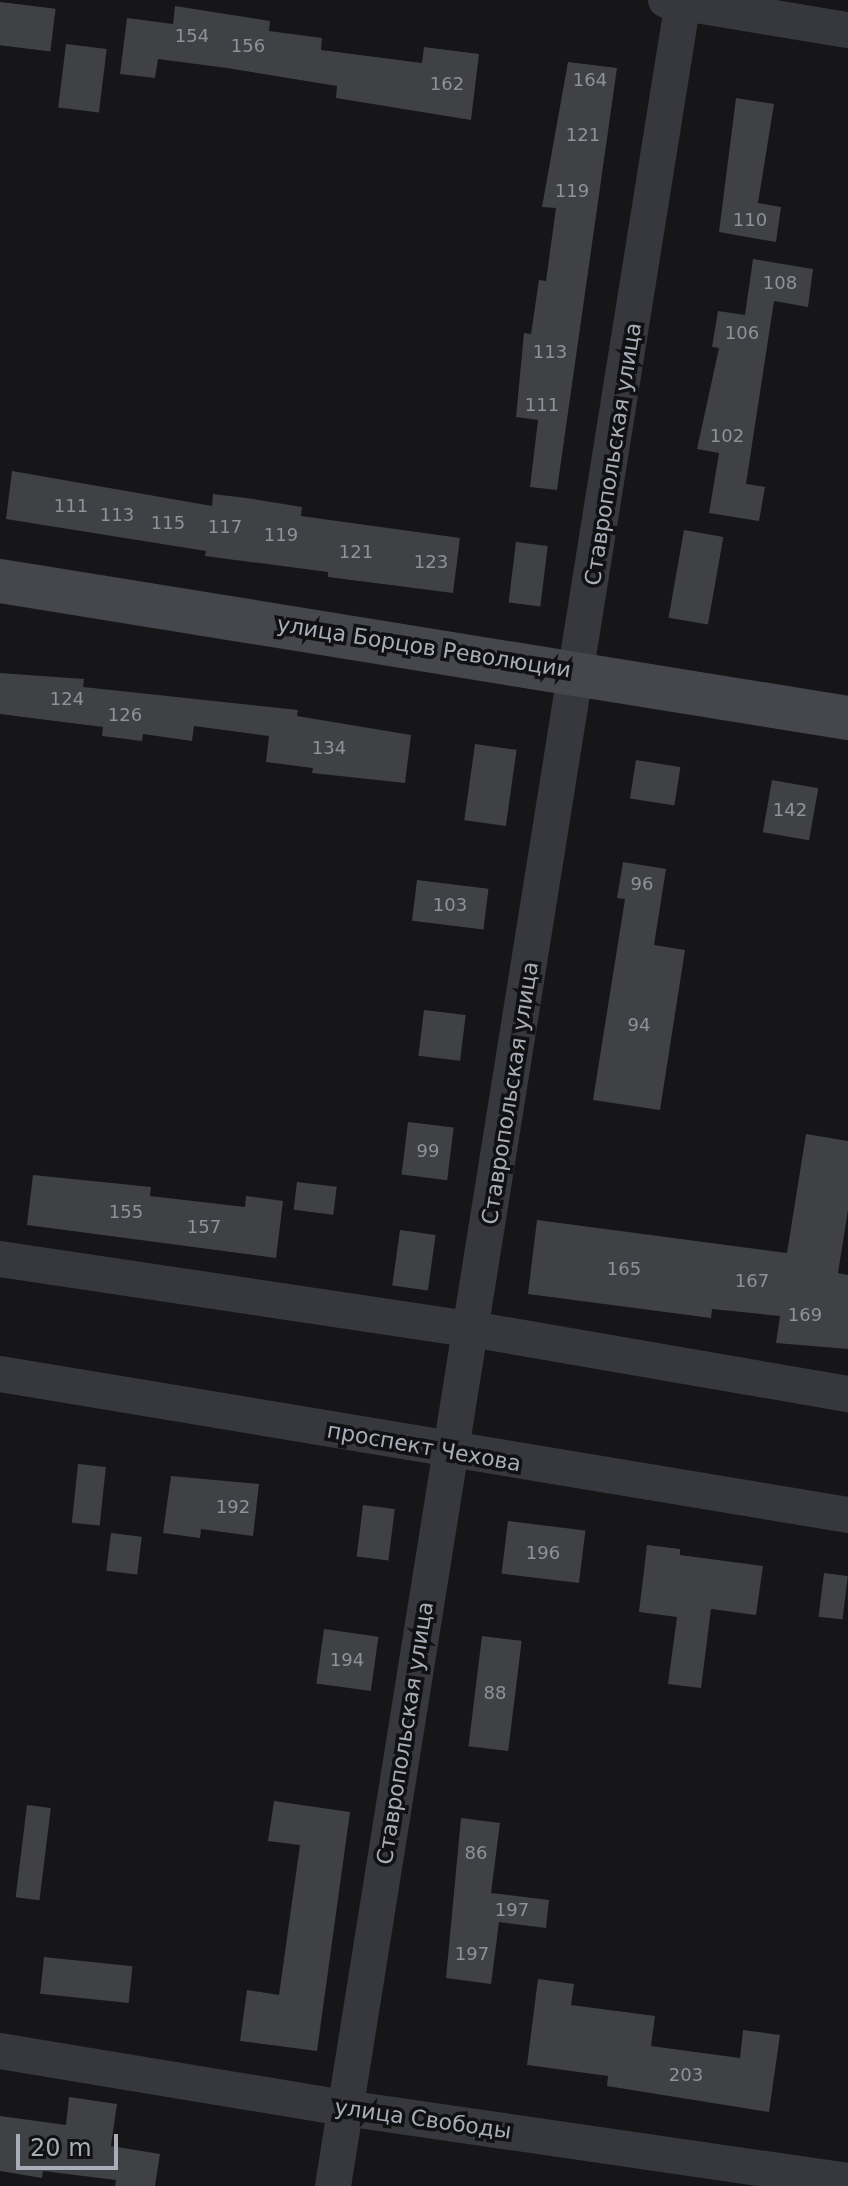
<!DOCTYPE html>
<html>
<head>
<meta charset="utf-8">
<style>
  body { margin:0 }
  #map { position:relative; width:848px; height:2186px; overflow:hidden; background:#161618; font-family:"DejaVu Sans",sans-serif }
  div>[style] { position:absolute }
  .building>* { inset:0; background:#404145; transform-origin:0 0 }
  .street>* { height:36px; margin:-18px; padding:0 18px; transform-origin:18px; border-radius:18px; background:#37383d }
  .secondary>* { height:44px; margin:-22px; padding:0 22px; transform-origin:22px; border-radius:22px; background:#45474d }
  span { translate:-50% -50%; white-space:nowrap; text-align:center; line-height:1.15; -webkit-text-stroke:7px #111113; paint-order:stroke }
  .number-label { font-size:18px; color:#8e929b }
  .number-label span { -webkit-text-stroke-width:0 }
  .street-label { font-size:22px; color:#a8adb8 }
  .scale { position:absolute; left:16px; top:2134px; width:102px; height:36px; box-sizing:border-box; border:4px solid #a8adb8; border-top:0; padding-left:10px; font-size:24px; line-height:28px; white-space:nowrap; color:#a8adb8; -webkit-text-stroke:6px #111113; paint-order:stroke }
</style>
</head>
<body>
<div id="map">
  <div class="building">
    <div style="left:0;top:2px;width:56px;height:43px;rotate:7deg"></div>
    <div style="clip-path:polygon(175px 6px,270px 21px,269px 31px,322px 38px,321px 50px,422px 63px,424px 47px,479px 54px,471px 120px,336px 98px,337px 86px,227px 68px,158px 59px,155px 78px,120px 74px,127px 18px,173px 24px)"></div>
    <div style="left:66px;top:44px;width:41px;height:64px;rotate:7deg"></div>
    <div style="clip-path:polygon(568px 62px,617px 68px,557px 490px,530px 487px,538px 420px,516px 417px,524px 333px,531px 334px,539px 280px,546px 281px,556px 208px,542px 207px)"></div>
    <div style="clip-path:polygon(736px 98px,774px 104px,758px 203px,781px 207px,776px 242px,719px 232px)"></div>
    <div style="clip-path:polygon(753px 259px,813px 269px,808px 307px,774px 301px,746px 484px,765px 487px,759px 521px,709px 513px,719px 453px,697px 449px,719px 348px,712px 347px,718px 311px,745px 315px)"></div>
    <div style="clip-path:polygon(12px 471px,212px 506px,213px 494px,246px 498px,302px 507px,301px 516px,460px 538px,453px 593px,328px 577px,328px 572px,205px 556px,206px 551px,6px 519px)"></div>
    <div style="left:684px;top:530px;width:40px;height:89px;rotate:10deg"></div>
    <div style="left:516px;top:542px;width:32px;height:61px;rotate:7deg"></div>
    <div style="clip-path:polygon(0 673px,84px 679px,83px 687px,298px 710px,297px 716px,411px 735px,405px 783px,312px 773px,313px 768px,266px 762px,269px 736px,194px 726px,192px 741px,143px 734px,142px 741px,102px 736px,103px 727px,0 714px)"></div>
    <div style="left:475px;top:744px;width:42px;height:77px;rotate:8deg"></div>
    <div style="left:636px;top:760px;width:45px;height:39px;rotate:9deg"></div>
    <div style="left:772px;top:780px;width:47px;height:53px;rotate:10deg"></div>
    <div style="clip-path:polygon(623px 862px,666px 869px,654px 945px,685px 950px,660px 1110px,593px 1100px,625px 899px,617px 898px)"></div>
    <div style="left:417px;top:880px;width:72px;height:41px;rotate:7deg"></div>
    <div style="left:424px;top:1010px;width:42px;height:46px;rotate:7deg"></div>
    <div style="left:408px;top:1122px;width:46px;height:53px;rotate:7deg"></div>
    <div style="clip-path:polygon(806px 1134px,848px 1141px,848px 1210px,838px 1273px,848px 1275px,848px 1349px,776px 1343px,780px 1316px,712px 1309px,711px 1318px,528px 1294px,537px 1220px,787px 1253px)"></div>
    <div style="clip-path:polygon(33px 1175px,151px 1187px,150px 1196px,245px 1207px,246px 1196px,283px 1201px,276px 1258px,27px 1225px)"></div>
    <div style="left:297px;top:1182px;width:40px;height:28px;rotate:7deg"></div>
    <div style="left:400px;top:1230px;width:36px;height:56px;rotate:8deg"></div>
    <div style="left:78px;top:1464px;width:28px;height:59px;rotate:6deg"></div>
    <div style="clip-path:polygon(171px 1476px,259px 1484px,253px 1536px,201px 1529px,200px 1538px,163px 1533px)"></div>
    <div style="left:363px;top:1505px;width:32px;height:52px;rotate:7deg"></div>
    <div style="left:508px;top:1521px;width:78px;height:53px;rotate:7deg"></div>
    <div style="left:111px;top:1533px;width:31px;height:38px;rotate:7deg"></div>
    <div style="clip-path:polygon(647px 1545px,680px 1549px,680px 1555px,763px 1566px,756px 1615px,711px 1609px,701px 1688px,668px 1684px,677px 1617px,639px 1612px)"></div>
    <div style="left:824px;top:1573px;width:24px;height:44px;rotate:7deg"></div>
    <div style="left:324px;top:1629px;width:55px;height:55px;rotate:8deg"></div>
    <div style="left:482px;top:1636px;width:40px;height:111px;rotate:7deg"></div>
    <div style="clip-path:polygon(274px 1801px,350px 1812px,317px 2051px,240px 2041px,247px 1990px,279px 1995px,300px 1845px,268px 1841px)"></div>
    <div style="left:27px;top:1805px;width:24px;height:93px;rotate:7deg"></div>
    <div style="clip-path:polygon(461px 1818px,500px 1823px,491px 1893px,549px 1900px,546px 1928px,499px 1922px,491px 1984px,446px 1978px)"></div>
    <div style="left:44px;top:1957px;width:89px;height:37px;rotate:6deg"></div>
    <div style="clip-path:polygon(538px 1979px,574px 1984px,571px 2005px,655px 2016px,651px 2046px,740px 2058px,743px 2030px,780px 2035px,769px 2112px,607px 2086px,608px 2076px,527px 2065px)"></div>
    <div style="clip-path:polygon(69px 2097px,117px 2104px,111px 2146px,160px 2154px,155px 2186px,115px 2186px,116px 2180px,43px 2171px,42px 2178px,0 2171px,0 2116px,66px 2125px)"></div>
  </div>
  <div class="street">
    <div style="left:666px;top:0;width:184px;rotate:9.4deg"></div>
    <div style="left:0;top:1259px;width:476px;rotate:8.5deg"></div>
    <div style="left:471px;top:1329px;width:383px;rotate:9.8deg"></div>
    <div style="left:0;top:1374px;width:860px;rotate:9.44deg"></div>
    <div style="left:0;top:2051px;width:350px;rotate:9.4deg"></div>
    <div style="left:345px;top:2108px;width:508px;rotate:8.26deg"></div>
    <div style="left:333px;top:2186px;width:2214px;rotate:-80.9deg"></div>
  </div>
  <div class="secondary">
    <div style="left:0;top:581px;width:859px;rotate:9.18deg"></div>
  </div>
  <div class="number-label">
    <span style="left:192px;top:36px">154</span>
    <span style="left:248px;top:46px">156</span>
    <span style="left:590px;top:80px">164</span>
    <span style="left:447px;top:84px">162</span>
    <span style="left:583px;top:135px">121</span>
    <span style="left:572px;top:191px">119</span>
    <span style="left:750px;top:220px">110</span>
    <span style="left:780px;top:283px">108</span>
    <span style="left:742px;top:333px">106</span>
    <span style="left:550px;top:352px">113</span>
    <span style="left:542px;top:405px">111</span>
    <span style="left:727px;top:436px">102</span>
    <span style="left:71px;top:506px">111</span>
    <span style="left:117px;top:515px">113</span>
    <span style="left:168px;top:523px">115</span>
    <span style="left:225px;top:527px">117</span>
    <span style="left:281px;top:535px">119</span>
    <span style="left:356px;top:552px">121</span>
    <span style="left:431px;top:562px">123</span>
    <span style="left:67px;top:699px">124</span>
    <span style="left:125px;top:715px">126</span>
    <span style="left:329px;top:748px">134</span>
    <span style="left:790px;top:810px">142</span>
    <span style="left:642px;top:884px">96</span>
    <span style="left:450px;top:905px">103</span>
    <span style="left:639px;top:1025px">94</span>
    <span style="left:428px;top:1151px">99</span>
    <span style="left:126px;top:1212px">155</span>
    <span style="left:204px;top:1227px">157</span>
    <span style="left:624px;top:1269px">165</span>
    <span style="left:752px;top:1281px">167</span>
    <span style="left:805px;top:1315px">169</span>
    <span style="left:233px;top:1507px">192</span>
    <span style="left:543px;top:1553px">196</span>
    <span style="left:347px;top:1660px">194</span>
    <span style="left:495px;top:1693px">88</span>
    <span style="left:476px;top:1853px">86</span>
    <span style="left:512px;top:1910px">197</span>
    <span style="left:472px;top:1954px">197</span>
    <span style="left:686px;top:2075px">203</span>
  </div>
  <div class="street-label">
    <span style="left:613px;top:454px;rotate:-81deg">Ставропольская улица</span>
    <span style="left:424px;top:647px;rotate:9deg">улица Борцов Революции</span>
    <span style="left:510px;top:1093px;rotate:-81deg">Ставропольская улица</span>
    <span style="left:424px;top:1447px;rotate:10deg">проспект Чехова</span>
    <span style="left:405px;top:1733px;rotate:-81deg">Ставропольская улица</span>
    <span style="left:423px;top:2119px;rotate:8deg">улица Свободы</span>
  </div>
  <div class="scale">20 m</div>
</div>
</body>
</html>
